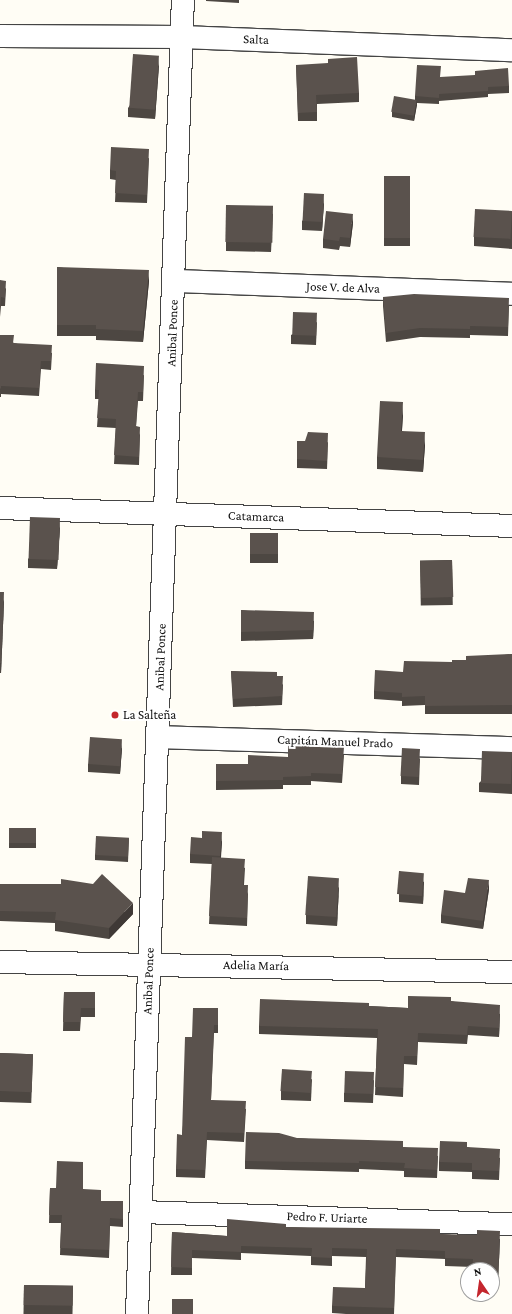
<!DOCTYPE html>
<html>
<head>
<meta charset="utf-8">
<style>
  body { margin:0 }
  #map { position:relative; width:512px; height:1314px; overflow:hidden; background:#fffdf5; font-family:"Crimson Pro",serif }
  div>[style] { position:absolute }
  .roads { filter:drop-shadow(1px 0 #444) drop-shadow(-1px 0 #444) drop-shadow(0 1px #444) drop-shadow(0 -1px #444) }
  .minor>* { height:22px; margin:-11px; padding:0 11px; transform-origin:11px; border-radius:11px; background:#fff }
  .wall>* { inset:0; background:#4d4742; transform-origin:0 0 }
  .shaded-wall>* { inset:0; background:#3f3936 }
  .building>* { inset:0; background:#5a524d; transform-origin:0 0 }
  .dots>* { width:11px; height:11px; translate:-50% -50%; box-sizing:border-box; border:2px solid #fff; border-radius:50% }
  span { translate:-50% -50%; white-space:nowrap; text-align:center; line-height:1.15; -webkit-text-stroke:4px #fff; paint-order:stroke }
  .street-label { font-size:13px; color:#111 }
  .poi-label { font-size:13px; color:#111 }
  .left { translate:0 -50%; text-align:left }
  .north { position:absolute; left:460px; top:1262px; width:40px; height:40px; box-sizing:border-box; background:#fff; border:1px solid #a0a0a0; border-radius:50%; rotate:347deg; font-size:11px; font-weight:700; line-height:16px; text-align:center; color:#111 }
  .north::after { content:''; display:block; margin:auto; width:14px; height:18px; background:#c4262e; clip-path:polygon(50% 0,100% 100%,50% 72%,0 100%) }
</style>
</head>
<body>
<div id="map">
  <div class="roads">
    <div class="minor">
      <div style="left:0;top:36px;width:182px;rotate:0.3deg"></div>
      <div style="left:182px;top:37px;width:330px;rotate:2.3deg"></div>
      <div style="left:175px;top:281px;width:337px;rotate:2.2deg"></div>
      <div style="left:0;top:508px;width:512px;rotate:2.01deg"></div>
      <div style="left:158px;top:737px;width:354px;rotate:1.8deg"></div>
      <div style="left:0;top:962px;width:512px;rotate:1.12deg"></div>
      <div style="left:141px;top:1212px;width:371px;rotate:1.9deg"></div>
      <div style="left:137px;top:1314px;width:1315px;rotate:-88deg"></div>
    </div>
  </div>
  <div class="wall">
    <div style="clip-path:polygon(206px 0,239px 0,239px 3px,206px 1px)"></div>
    <div style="clip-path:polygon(159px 65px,155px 119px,128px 117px,128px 108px)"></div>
    <div style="clip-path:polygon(296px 65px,359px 93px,359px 102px,317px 104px,317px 121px,298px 121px)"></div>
    <div style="clip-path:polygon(441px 77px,509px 86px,509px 93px,488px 94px,488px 97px,439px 101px,439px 104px,417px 103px,414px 121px,392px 117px,392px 112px,415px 100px,415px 96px)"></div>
    <div style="clip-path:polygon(149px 158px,147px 203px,115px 202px,116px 180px,110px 179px,110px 170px)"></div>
    <div style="left:384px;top:176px;width:26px;height:70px"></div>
    <div style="clip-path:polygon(324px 203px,322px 231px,302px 230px,302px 221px)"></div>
    <div style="clip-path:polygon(226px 205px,273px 214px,271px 252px,226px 251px)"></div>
    <div style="clip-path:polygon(512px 211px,512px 249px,474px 246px,474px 237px)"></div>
    <div style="clip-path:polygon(353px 223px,350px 247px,340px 246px,339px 250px,323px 248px,323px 239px)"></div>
    <div style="clip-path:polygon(57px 267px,149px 281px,143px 342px,96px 340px,96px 336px,57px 336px)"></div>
    <div style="clip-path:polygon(0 280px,6px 289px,5px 306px,1px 306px,0 317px)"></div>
    <div style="clip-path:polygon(383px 297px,509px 306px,508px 336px,470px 335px,470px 338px,420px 337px,386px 342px,383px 306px)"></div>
    <div style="clip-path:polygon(317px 322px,316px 345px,291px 344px,291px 335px)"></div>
    <div style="clip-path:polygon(0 335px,14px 343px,52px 353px,51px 370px,41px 369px,39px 396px,1px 394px,1px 397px,0 397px)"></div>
    <div style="clip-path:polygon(144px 375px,143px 401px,138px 401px,136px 427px,140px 435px,139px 465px,114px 464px,116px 428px,97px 427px,99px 399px,95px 399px,95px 390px)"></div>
    <div style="clip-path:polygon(403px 414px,402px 431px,425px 445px,423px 472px,377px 469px,377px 457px)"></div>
    <div style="clip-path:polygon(328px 442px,327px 469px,297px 468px,297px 459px)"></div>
    <div style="clip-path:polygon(60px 527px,57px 569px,28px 568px,28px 559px)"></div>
    <div style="left:250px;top:533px;width:28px;height:30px"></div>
    <div style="left:452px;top:560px;width:45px;height:32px;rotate:89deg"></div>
    <div style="clip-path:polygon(0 592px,4px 602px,1px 673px,0 673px)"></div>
    <div style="clip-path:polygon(241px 610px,314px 621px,313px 639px,241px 641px)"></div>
    <div style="clip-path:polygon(512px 654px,512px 714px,425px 714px,425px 705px,402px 706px,402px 701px,374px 699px,374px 691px,403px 672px,452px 662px)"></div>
    <div style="clip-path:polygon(231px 671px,277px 676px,283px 685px,282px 705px,233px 707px)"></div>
    <div style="clip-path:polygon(122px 748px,120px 774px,88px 772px,88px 764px)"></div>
    <div style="clip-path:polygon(512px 752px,512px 794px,479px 792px,479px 783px)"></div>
    <div style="clip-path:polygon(344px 755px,342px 783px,311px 781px,311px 785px,283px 785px,283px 789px,216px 790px,216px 764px,248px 764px,288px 757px)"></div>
    <div style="clip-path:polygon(420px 758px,419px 785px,401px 784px,401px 776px)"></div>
    <div style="left:9px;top:828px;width:27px;height:20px"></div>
    <div style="clip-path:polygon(129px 838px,128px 862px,95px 860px,95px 855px)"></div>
    <div style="clip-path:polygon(222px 841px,221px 858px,245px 868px,244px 885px,248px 894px,247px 926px,209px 924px,212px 864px,190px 863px,190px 854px)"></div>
    <div style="clip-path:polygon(399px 871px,424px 882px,423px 904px,399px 902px)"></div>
    <div style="clip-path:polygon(0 884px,133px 914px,109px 939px,55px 931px,55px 923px,0 921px)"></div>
    <div style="clip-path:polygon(339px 887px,337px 926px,306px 924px,306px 915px)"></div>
    <div style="clip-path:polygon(489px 889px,483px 929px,441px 923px,441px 915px,465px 893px)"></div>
    <div style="clip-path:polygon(64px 992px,95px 992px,95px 1017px,81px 1017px,80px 1031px,63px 1031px)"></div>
    <div style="clip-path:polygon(451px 1001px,500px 1014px,499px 1037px,468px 1035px,467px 1044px,418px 1042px,417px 1065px,404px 1064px,403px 1097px,375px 1095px,377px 1038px,259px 1034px,259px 1026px,369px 1006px,408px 1008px)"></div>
    <div style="clip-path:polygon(218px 1008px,218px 1033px,214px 1033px,211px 1100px,246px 1109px,244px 1142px,207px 1140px,205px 1178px,176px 1177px,176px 1169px,182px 1135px,192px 1037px)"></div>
    <div style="left:0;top:1053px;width:33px;height:49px;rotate:2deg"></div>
    <div style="clip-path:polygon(312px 1079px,311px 1101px,281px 1100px,281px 1091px)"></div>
    <div style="clip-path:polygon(374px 1080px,373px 1103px,344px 1102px,344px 1093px)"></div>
    <div style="clip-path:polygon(297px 1138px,403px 1147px,438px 1156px,437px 1178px,404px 1177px,404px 1171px,359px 1169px,359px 1172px,245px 1169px,245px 1161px)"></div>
    <div style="clip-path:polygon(467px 1147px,500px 1158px,499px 1180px,472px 1179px,472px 1172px,439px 1171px,439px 1162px)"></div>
    <div style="clip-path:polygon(50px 1188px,83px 1189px,101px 1201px,123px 1201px,123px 1227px,110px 1226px,109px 1258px,60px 1255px,61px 1223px,49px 1223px)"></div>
    <div style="clip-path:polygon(286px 1227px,440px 1234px,500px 1239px,498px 1282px,492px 1282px,492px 1270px,473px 1267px,445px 1266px,445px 1259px,396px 1257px,394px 1314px,346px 1314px,332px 1313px,332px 1306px,365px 1288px,366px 1257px,332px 1256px,332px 1266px,311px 1265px,311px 1256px,241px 1253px,241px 1260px,192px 1258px,192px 1275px,171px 1275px,172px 1232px,227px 1236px)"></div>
    <div style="left:24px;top:1285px;width:49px;height:29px;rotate:1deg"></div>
  </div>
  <div class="shaded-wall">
    <div style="clip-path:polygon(159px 56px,159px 65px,155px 119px,155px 110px)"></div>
    <div style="clip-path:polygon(417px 100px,417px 105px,414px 121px,414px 116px)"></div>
    <div style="clip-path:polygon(324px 194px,324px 203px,322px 231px,322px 222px)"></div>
    <div style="clip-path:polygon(353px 214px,353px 223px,350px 247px,350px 238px)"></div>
    <div style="clip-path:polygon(149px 270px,149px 281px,143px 342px,143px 331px)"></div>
    <div style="clip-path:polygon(403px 402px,403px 414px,401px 443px,401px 431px)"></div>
    <div style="clip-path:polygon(425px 432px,425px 445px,423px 472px,423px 460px)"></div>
    <div style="clip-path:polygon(60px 518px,60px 527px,57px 569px,57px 561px)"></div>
    <div style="clip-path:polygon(4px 592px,4px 602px,1px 673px,1px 663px)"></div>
    <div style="clip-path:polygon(314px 612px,314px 621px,313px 639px,313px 630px)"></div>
    <div style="clip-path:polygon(122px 739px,122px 748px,120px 774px,120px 765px)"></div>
    <div style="clip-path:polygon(222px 832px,222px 841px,220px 865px,220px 856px)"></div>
    <div style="clip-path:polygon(424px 873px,424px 882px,423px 904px,423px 896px)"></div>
    <div style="clip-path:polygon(339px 878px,339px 887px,337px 926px,337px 917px)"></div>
    <div style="clip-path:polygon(489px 880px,489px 889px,483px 929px,483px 921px)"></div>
    <div style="clip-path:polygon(133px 903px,133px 914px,109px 939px,109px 928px)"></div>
    <div style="clip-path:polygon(500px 1005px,500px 1014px,499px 1037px,499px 1028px)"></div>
    <div style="clip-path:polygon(500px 1231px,500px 1239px,498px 1282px,498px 1274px)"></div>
  </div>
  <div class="building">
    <div style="left:133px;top:54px;width:26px;height:54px;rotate:4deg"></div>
    <div style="clip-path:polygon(357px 57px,359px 93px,316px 95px,317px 112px,298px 113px,296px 65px,328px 63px,328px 59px)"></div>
    <div style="clip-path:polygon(417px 65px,441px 66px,440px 77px,475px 75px,475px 71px,508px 68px,509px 86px,488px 87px,488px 91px,439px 94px,439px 98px,415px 96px)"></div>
    <div style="left:394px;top:96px;width:23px;height:16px;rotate:10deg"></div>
    <div style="clip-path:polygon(111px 147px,149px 149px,147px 195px,115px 193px,116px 171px,110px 170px)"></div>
    <div style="left:384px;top:176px;width:26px;height:62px"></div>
    <div style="left:304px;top:193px;width:20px;height:28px;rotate:3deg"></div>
    <div style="left:226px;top:205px;width:47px;height:37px;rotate:1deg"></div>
    <div style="left:475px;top:209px;width:37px;height:28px;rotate:3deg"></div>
    <div style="clip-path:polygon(326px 211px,353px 214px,350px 238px,340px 237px,339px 241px,323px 239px)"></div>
    <div style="clip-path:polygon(57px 267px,149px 270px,143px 331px,96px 329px,96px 325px,57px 325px)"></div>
    <div style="clip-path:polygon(0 280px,6px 281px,5px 298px,1px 297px,0 309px)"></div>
    <div style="clip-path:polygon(414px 294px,509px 298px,508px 327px,470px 326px,470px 329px,420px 328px,386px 333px,383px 297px)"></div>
    <div style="left:293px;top:312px;width:24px;height:23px;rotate:2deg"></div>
    <div style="clip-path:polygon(0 335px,14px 335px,13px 343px,52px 345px,51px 361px,41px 361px,39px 388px,1px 386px,1px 389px,0 388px)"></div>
    <div style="clip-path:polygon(96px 363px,144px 366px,143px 392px,138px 392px,136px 426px,140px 427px,139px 457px,114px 455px,116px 419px,97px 418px,99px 390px,95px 390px)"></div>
    <div style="clip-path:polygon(380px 401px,403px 402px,401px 431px,425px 432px,423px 460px,377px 457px)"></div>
    <div style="clip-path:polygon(308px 432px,328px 433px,327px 461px,297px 459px,297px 441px,305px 441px)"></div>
    <div style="left:30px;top:517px;width:30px;height:42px;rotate:2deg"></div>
    <div style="left:250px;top:533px;width:28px;height:21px"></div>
    <div style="left:452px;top:560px;width:37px;height:32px;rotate:88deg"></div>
    <div style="clip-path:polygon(0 592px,4px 592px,1px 663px,0 663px)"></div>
    <div style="clip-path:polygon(241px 610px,314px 612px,313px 630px,241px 632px)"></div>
    <div style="clip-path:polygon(512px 654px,512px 705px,425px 706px,425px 696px,402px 697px,402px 693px,374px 691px,375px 670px,403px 672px,404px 661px,452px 662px,452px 660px,466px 660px,466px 656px)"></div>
    <div style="clip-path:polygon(231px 671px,277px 672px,277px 676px,283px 676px,282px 696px,233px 699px)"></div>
    <div style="left:90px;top:737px;width:32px;height:27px;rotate:4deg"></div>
    <div style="clip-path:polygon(288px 745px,344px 747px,342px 774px,311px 773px,311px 776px,283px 777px,283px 780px,216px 781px,216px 764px,248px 764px,248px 755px,288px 757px)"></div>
    <div style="left:402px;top:748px;width:18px;height:28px;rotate:3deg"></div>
    <div style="left:482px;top:751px;width:30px;height:32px;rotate:2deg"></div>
    <div style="left:9px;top:828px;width:27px;height:15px"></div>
    <div style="clip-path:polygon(202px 831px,222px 832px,220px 856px,190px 854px,191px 837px,202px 838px)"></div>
    <div style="left:96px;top:836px;width:33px;height:19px;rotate:3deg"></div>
    <div style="clip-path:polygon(212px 857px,245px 859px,243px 885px,248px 885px,247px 918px,209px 916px)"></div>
    <div style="left:399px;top:871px;width:25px;height:23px;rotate:5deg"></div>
    <div style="clip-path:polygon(102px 874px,133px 903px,109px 928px,55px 920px,56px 912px,0 911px,0 884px,61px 884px,61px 879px,93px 884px)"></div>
    <div style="left:308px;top:876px;width:31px;height:39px;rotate:4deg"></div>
    <div style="clip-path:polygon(468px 878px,489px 880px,483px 921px,441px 915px,444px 890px,465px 893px)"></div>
    <div style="clip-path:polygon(64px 992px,95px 992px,95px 1008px,81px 1008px,80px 1022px,63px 1022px)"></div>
    <div style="clip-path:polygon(408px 996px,451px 997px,451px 1001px,500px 1005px,499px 1028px,468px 1026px,467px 1035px,418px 1033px,417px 1056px,404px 1056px,403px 1088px,375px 1087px,378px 1029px,259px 1026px,260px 999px,369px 1003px,369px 1006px,408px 1008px)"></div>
    <div style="clip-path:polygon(193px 1008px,218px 1008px,218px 1025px,214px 1025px,211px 1100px,246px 1101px,244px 1133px,207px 1132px,205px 1170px,176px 1169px,177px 1134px,182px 1135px,185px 1037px,192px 1037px)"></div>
    <div style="left:0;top:1053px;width:33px;height:38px;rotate:2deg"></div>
    <div style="left:282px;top:1069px;width:30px;height:22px;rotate:4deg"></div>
    <div style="left:345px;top:1071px;width:29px;height:22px;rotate:2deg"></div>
    <div style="clip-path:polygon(246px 1132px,279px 1133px,297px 1138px,403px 1141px,403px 1147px,438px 1148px,437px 1170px,404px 1168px,405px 1163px,359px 1161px,359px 1163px,245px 1161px)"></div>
    <div style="clip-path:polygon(440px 1141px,467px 1142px,467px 1147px,500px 1149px,499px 1171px,472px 1170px,472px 1163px,439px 1162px)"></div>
    <div style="clip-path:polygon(57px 1161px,83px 1162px,83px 1189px,101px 1190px,101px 1201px,123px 1201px,123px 1219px,110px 1218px,109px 1250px,60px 1248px,62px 1215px,49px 1215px,50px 1188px,56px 1188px)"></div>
    <div style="clip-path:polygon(227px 1219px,286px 1224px,286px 1227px,440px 1229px,440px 1234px,477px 1235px,477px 1230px,500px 1231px,498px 1274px,492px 1274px,492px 1270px,472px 1270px,473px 1259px,445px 1258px,445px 1251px,396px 1249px,394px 1308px,332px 1306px,333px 1287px,365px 1288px,367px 1249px,332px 1248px,332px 1258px,311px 1257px,312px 1248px,241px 1246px,241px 1252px,192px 1250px,192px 1268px,171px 1267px,172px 1232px,227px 1236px)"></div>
    <div style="left:24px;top:1285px;width:49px;height:20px;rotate:1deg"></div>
    <div style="left:172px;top:1299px;width:21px;height:15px"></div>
  </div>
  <div class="dots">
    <div style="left:115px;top:715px;background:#c4262e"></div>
  </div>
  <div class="street-label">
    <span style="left:256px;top:40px;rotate:2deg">Salta</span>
    <span style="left:343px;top:288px;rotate:2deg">Jose V. de Alva</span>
    <span style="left:173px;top:333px;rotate:-88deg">Anibal Ponce</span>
    <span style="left:256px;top:517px;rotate:2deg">Catamarca</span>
    <span style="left:161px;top:657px;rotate:-88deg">Anibal Ponce</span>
    <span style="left:335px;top:742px;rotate:2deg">Capitán Manuel Prado</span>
    <span style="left:256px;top:966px;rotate:1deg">Adelia María</span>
    <span style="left:149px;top:981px;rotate:-88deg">Anibal Ponce</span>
    <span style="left:327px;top:1218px;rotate:2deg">Pedro F. Uriarte</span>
  </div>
  <div class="poi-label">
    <span class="left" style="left:123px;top:715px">La Salteña</span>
  </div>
  <div class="north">N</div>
</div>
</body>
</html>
